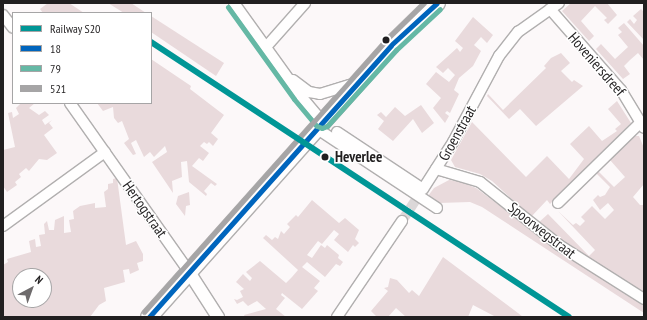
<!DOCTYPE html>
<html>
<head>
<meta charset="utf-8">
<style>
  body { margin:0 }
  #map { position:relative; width:647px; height:320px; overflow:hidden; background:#fcf8f9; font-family:"PT Sans Narrow",sans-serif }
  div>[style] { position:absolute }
  .green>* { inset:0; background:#e9dadc }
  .minor-tunnel>* { height:10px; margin-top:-5px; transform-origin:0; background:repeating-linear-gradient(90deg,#dbd7d8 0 10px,transparent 0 15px) }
  .roads { filter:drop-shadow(1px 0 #b1afaf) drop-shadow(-1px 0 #b1afaf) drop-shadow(0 1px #b1afaf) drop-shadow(0 -1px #b1afaf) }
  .minor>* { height:10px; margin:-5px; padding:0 5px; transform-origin:5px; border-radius:5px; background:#fffefe }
  .tertiary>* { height:12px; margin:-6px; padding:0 6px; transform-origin:6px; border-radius:6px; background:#fffefe }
  .primary>* { height:16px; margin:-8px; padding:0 8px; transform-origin:8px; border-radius:8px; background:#fffefe }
  .bus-1>* { height:5px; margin:-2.5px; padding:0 2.5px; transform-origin:2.5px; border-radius:2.5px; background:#0065bd }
  .bus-2>* { height:5px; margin:-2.5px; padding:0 2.5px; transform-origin:2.5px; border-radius:2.5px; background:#65b8a5 }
  .bus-3>* { height:5px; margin:-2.5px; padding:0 2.5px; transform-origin:2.5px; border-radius:2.5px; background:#a6a5a6 }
  .rail-1>* { height:6px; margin:-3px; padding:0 3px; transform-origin:3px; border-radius:3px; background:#009696 }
  .dots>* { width:11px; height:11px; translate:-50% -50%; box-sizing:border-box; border:2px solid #fff; border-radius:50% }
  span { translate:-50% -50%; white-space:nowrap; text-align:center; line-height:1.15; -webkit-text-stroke:3px #fff; paint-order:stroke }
  .street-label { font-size:15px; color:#211f20 }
  .stop-label { font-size:15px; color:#211f20; font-weight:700 }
  .left { translate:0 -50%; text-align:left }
  .frame { position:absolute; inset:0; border:4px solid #211f20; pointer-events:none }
  .legend { position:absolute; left:12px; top:12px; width:140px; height:92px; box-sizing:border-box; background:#fff; border:1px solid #a6a5a6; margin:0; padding:5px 7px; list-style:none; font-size:12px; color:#211f20 }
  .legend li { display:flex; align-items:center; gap:8px; height:20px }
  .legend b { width:20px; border:1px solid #a6a5a6 }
  .north { position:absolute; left:12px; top:268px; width:40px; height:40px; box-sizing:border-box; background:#fff; border:1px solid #a6a5a6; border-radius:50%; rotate:41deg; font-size:11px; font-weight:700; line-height:16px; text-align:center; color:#211f20 }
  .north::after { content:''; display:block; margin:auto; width:14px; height:18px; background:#6e6b6c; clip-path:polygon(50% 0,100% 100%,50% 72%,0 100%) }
</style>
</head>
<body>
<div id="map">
  <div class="green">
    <div style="clip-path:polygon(48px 3px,69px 3px,84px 13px,43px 13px,40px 9px)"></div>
    <div style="clip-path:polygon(108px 3px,131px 3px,146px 13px,124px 13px)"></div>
    <div style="clip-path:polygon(571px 3px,607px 3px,617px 15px,608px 24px,604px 20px,607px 18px,595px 6px,581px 21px,594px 36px,589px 41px,562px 11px)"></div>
    <div style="clip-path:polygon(641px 9px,644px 12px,644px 40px,627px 22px,630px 19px,634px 24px,637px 20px,633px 16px)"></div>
    <div style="clip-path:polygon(151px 16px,224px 63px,216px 76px,151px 32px)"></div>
    <div style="clip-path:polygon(473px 17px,493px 35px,487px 43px,481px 37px,474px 45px,481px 51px,473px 66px,459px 78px,454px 90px,459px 94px,450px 113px,447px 111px,445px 113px,449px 116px,445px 123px,433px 108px,441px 98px,426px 84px,436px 72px,449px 82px,455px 75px,448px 68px,443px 73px,436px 67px,457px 48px,460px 52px,463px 48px,455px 41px)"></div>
    <div style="clip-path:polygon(624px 23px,644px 46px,644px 60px,638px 53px,630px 60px,624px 66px,630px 74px,623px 79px,596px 49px,601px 44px,615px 59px,628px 47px,618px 35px,622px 32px,618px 28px)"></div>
    <div style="clip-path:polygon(561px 53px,570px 63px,561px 71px,572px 82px,574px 80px,583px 86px,536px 126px,520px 109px,509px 119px,487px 96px,488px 94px,503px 110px,546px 68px,544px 66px,551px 58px)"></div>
    <div style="clip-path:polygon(151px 59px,191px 86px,190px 89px,224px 115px,211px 133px,218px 139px,213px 146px,209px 142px,207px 144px,204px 142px,200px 146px,209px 153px,203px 161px,199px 158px,192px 166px,217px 184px,215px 186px,211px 183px,204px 191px,207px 194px,206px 196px,189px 182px,187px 161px,181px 162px,182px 177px,172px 181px,173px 193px,152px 162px,167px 152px,165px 146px,154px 157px,150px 152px,144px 157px,136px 140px,131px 143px,136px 154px,133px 155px,124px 143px,129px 139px,122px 121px,118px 123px,114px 118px,113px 107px,103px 111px,97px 103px,151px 103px)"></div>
    <div style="clip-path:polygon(617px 101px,631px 123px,550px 204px,547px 200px,531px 217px,492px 181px,480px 174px,455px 167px,451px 160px,472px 122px,526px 177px,547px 156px,569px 179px,584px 159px,570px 144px,589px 126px,602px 141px,617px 131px,615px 129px,621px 124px,608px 109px)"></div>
    <div style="clip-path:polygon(21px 103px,35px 103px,29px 108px,39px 115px,45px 111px,49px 115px,42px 120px,45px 125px,52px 120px,49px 123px,53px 128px,44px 135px,57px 153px,47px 160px,39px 159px,29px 171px,26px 168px,19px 174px,21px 177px,15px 182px,17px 185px,7px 192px,3px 186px,3px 150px,15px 147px,8px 113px,12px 112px,13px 118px,19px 114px,16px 108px)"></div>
    <div style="clip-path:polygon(421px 105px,434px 123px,422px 133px,413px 119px,393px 141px,378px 129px,384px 121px,377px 115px,381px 112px,386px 117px,395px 107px,405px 116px)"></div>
    <div style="clip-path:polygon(635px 136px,639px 136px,644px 148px,644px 184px,633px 197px,640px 205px,644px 205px,644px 295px,560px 241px,538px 223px,548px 214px,589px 256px,595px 250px,558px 211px,573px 225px,576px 223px,580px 226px,585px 221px,581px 217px,592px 206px,605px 219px,614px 210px,608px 203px,600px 210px,593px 200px,598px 195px,600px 197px,605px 195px,610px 187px,596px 173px,598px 171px,614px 187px,625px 177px,610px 160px)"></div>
    <div style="clip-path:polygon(evenodd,117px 178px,126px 245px,136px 241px,143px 254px,143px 261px,137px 263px,139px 270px,130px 274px,129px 269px,123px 270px,125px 282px,104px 288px,106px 301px,99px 305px,90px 317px,3px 317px,3px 265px,8px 262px,7px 259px,31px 252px,29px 241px,35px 239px,36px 247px,41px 246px,39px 235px,45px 234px,44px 224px,47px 221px,49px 230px,54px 230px,55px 220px,64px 216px,64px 233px,71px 232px,69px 220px,74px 219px,73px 211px,80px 206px,95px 203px,95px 208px,106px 207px,104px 192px,108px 189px,108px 184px,113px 183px,113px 179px,117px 178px,20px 276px,44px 276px,44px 300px,20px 300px,20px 276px)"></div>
    <div style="clip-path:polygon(449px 180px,459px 181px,476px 188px,562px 252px,644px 303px,644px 313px,482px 207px,470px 202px,439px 203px,428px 196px,434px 188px)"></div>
    <div style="clip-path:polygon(189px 192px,190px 205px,186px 206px,185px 216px,176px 204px,178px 196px)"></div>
    <div style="clip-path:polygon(312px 200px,339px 223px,345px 218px,359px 230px,355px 239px,359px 243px,355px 247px,353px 245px,348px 252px,334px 240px,339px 234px,334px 230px,322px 244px,318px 241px,307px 255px,312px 258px,321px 245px,325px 248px,327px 245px,339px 255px,338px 258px,343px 262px,340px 266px,336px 264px,325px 277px,307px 262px,302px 267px,320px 281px,314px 288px,318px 291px,302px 309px,282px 293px,281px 295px,285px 298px,276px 309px,286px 317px,245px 317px,244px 315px,266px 309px,257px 301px,248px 306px,243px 301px,237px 304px,234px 299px,237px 300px,243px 297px,240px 291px,244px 289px,236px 282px,243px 274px,250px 281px,252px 278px,246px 272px,260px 261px,286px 283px,292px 277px,298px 270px,263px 238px,266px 235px,272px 240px,275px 237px,278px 239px,281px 231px,284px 234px,290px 227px,287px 224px,296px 215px,298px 217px)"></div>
    <div style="clip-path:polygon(443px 257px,518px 313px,523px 317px,496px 317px,473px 305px,468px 317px,406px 317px,396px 308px,388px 317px,377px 317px,371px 311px,388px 291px,384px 288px,388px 287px,390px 278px,397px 280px,409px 293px,412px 290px,419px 296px)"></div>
  </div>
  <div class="minor-tunnel">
    <div style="left:402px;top:221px;width:38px;rotate:-57deg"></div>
  </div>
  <div class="roads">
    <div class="minor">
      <div style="left:234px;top:3px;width:113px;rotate:54.3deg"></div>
      <div style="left:300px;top:95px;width:34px;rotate:50deg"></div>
      <div style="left:550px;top:9px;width:108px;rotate:48.8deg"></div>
      <div style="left:621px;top:90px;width:44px;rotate:58.8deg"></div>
      <div style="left:3px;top:15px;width:16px;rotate:52deg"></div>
      <div style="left:266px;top:47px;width:59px;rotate:-48.4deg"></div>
      <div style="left:293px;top:80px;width:20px;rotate:37deg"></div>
      <div style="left:309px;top:92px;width:11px;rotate:10deg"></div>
      <div style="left:320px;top:94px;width:39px;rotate:-17deg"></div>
      <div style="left:70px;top:103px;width:207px;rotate:54.8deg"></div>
      <div style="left:316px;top:128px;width:145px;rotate:33.5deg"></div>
      <div style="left:337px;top:132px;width:103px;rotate:33.5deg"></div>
      <div style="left:423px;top:189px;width:56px;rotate:-57.4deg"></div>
      <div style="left:453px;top:142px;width:98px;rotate:-61.9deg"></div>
      <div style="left:499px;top:56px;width:31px;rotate:-52deg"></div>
      <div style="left:518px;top:32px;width:50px;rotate:-35.3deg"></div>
      <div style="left:436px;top:169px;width:46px;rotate:16.5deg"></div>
      <div style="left:480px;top:182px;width:101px;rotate:38.6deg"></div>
      <div style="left:559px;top:245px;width:101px;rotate:32.4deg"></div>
      <div style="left:558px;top:203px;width:116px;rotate:-44.3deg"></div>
      <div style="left:3px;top:226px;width:126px;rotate:-36deg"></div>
      <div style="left:337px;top:317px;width:116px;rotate:-55.9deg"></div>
    </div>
    <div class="tertiary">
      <div style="left:189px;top:272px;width:54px;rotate:57.2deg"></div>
    </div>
    <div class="primary">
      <div style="left:149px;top:317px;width:364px;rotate:-48.3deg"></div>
      <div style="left:391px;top:45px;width:54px;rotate:-44.3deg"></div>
      <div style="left:430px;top:7px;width:8px;rotate:-30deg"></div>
    </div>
  </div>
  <div class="bus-1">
    <div style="left:149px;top:317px;width:364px;rotate:-48.3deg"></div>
    <div style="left:391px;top:45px;width:62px;rotate:-42.4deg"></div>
  </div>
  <div class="bus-2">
    <div style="left:228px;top:7px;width:113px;rotate:54.3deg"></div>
    <div style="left:294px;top:99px;width:35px;rotate:50deg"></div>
    <div style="left:317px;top:126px;width:5px;rotate:22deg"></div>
    <div style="left:322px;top:128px;width:5px;rotate:-22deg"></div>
    <div style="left:327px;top:126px;width:103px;rotate:-47.8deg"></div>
    <div style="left:396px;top:50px;width:60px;rotate:-43deg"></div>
  </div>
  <div class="bus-3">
    <div style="left:144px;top:312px;width:364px;rotate:-48.3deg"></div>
    <div style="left:386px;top:40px;width:53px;rotate:-44.2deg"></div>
  </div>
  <div class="rail-1">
    <div style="left:151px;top:42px;width:500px;rotate:33.34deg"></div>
  </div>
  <div class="dots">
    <div style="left:386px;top:40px;background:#211f20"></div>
    <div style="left:325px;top:157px;background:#211f20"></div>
  </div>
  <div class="street-label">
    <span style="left:597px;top:64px;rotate:49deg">Hoveniersdreef</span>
    <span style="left:457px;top:133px;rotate:-61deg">Groenstraat</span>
    <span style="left:145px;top:209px;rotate:55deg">Hertogstraat</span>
    <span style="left:542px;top:230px;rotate:38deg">Spoorwegstraat</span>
  </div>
  <div class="stop-label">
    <span class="left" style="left:335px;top:157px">Heverlee</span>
  </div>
  <div class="frame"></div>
  <ul class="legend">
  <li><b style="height:5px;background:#009696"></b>Railway S20</li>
  <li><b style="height:5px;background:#0065bd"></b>18</li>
  <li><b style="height:5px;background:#65b8a5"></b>79</li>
  <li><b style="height:5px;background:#a6a5a6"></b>521</li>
  </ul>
  <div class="north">N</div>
</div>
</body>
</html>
